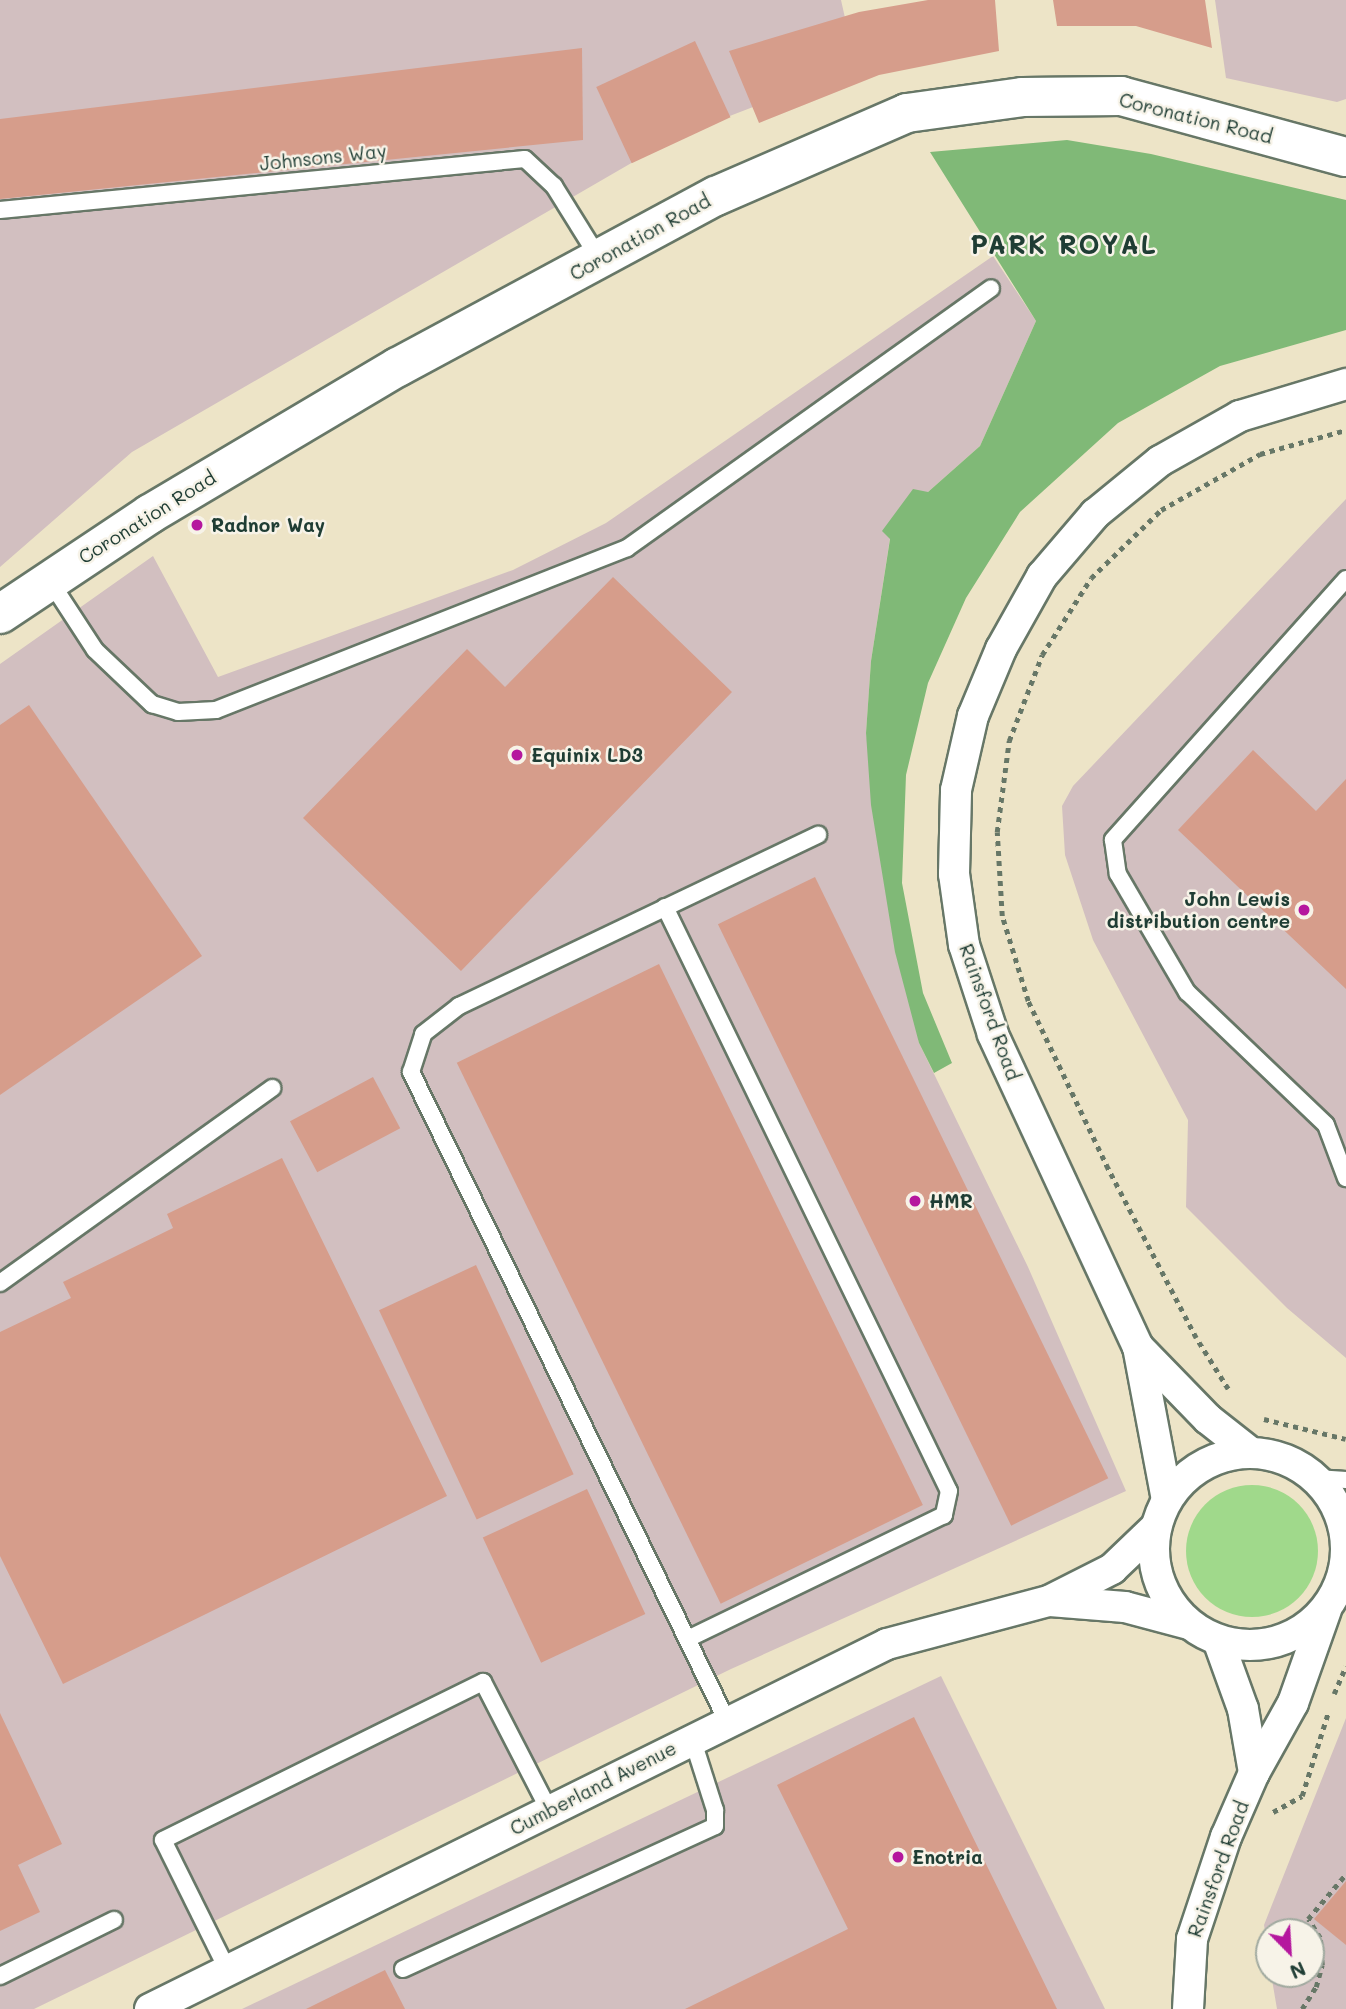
<!DOCTYPE html>
<html>
<head>
<meta charset="utf-8">
<style>
  body { margin:0 }
  #map { position:relative; width:1346px; height:2009px; overflow:hidden; background:#ede4c7; font-family:Mali,sans-serif }
  div>[style] { position:absolute }
  .industrial>* { inset:0; background:#d2bfc0 }
  .green>* { inset:0; background:#a0d98b }
  .round { border-radius:50% }
  .forest>* { inset:0; background:#80b977 }
  .building>* { inset:0; background:#d69d8b; transform-origin:0 0 }
  .path>* { height:4.5px; margin-top:-2.25px; transform-origin:0; background:repeating-linear-gradient(90deg,#677767 0 5px,transparent 0 10px) }
  .roads { filter:drop-shadow(2px 0 #677767) drop-shadow(-2px 0 #677767) drop-shadow(0 2px #677767) drop-shadow(0 -2px #677767) }
  .lane>* { height:16px; margin:-8px; padding:0 8px; transform-origin:8px; border-radius:8px; background:#fff }
  .street>* { height:30px; margin:-15px; padding:0 15px; transform-origin:15px; border-radius:15px; background:#fff }
  .street>.ring { margin:-15px; padding:0; box-sizing:content-box; background:none; border:30px solid #fff; border-radius:50% }
  .secondary>* { height:38px; margin:-19px; padding:0 19px; transform-origin:19px; border-radius:19px; background:#fff }
  .dots>* { width:19px; height:19px; translate:-50% -50%; box-sizing:border-box; border:4px solid #f7f3e8; border-radius:50% }
  span { translate:-50% -50%; white-space:nowrap; text-align:center; line-height:1.15; -webkit-text-stroke:5px #f7f3e8; paint-order:stroke }
  .street-label { font-size:19px; color:#1f3d34 }
  .poi-label { font-size:19px; color:#1f3d34; font-weight:700 }
  .left { translate:0 -50%; text-align:left }
  .right { translate:-100% -50%; text-align:right }
  .district-label { font-size:26px; color:#1f3d34; font-weight:700; letter-spacing:2px }
  .north { position:absolute; left:1255px; top:1918px; width:70px; height:70px; box-sizing:border-box; background:#f7f3e8; border:2px solid #a1aaa0; border-radius:50%; rotate:156deg; font-size:19px; font-weight:700; line-height:28px; text-align:center; color:#1f3d34 }
  .north::after { content:''; display:block; margin:auto; width:24px; height:32px; background:#b5179e; clip-path:polygon(50% 0,100% 100%,50% 72%,0 100%) }
</style>
</head>
<body>
<div id="map">
  <div class="industrial">
    <div style="clip-path:polygon(0 0,841px 0,856px 67px,678px 136px,132px 452px,0 567px)"></div>
    <div style="clip-path:polygon(1215px 0,1346px 0,1346px 99px,1337px 102px,1226px 78px)"></div>
    <div style="clip-path:polygon(993px 256px,1036px 321px,980px 446px,928px 492px,890px 538px,871px 661px,866px 733px,919px 1043px,1028px 1267px,1126px 1491px,731px 1669px,34px 2009px,0 2009px,0 664px,153px 556px,218px 677px,513px 570px,606px 523px)"></div>
    <div style="clip-path:polygon(1346px 499px,1346px 1358px,1287px 1308px,1186px 1207px,1188px 1120px,1093px 940px,1065px 855px,1062px 806px,1073px 786px)"></div>
    <div style="clip-path:polygon(941px 1676px,1105px 2009px,242px 2009px)"></div>
    <div style="clip-path:polygon(1346px 1718px,1346px 2009px,1277px 2009px,1271px 1974px,1311px 1974px,1311px 1932px,1269px 1932px,1269px 1957px,1264px 1925px)"></div>
  </div>
  <div class="green">
    <div class="round" style="left:1186px;top:1485px;width:132px;height:132px"></div>
  </div>
  <div class="forest">
    <div style="clip-path:polygon(1067px 140px,1151px 154px,1346px 200px,1346px 330px,1220px 366px,1118px 423px,1020px 512px,966px 598px,928px 683px,906px 775px,902px 883px,923px 993px,952px 1063px,934px 1073px,919px 1043px,895px 952px,871px 805px,866px 733px,871px 661px,890px 539px,882px 531px,913px 489px,928px 492px,980px 446px,1036px 321px,930px 152px)"></div>
  </div>
  <div class="building">
    <div style="clip-path:polygon(928px 0,995px 0,999px 51px,879px 75px,759px 123px,729px 51px,859px 12px)"></div>
    <div style="clip-path:polygon(1053px 0,1205px 0,1212px 48px,1136px 26px,1057px 26px)"></div>
    <div style="left:695px;top:41px;width:84px;height:109px;rotate:65deg"></div>
    <div style="clip-path:polygon(582px 48px,583px 140px,0 199px,0 119px)"></div>
    <div style="clip-path:polygon(613px 577px,732px 692px,461px 971px,303px 818px,467px 649px,505px 687px)"></div>
    <div style="clip-path:polygon(29px 705px,202px 956px,0 1095px,0 725px)"></div>
    <div style="clip-path:polygon(1253px 750px,1316px 811px,1346px 779px,1346px 989px,1178px 830px)"></div>
    <div style="left:815px;top:877px;width:669px;height:108px;rotate:64deg"></div>
    <div style="left:659px;top:964px;width:602px;height:225px;rotate:64deg"></div>
    <div style="left:373px;top:1077px;width:58px;height:94px;rotate:62deg"></div>
    <div style="clip-path:polygon(282px 1158px,447px 1496px,63px 1684px,0 1556px,0 1332px,71px 1298px,63px 1282px,173px 1228px,167px 1214px)"></div>
    <div style="left:476px;top:1265px;width:231px;height:107px;rotate:65deg"></div>
    <div style="left:587px;top:1489px;width:138px;height:115px;rotate:65deg"></div>
    <div style="clip-path:polygon(0 1713px,62px 1844px,18px 1865px,40px 1912px,0 1931px)"></div>
    <div style="clip-path:polygon(914px 1717px,1057px 2009px,685px 2009px,848px 1929px,777px 1785px)"></div>
    <div style="clip-path:polygon(1346px 1881px,1346px 1945px,1314px 1919px)"></div>
    <div style="clip-path:polygon(385px 1970px,405px 2009px,306px 2009px)"></div>
  </div>
  <div class="path">
    <div style="left:1228px;top:1389px;width:60px;rotate:-122.1deg"></div>
    <div style="left:1196px;top:1338px;width:191px;rotate:-117.5deg"></div>
    <div style="left:1108px;top:1169px;width:186px;rotate:-115.5deg"></div>
    <div style="left:1028px;top:1001px;width:89px;rotate:-107deg"></div>
    <div style="left:1002px;top:916px;width:84px;rotate:-93.4deg"></div>
    <div style="left:997px;top:832px;width:92px;rotate:-82.5deg"></div>
    <div style="left:1009px;top:741px;width:92px;rotate:-69deg"></div>
    <div style="left:1042px;top:655px;width:91px;rotate:-57.5deg"></div>
    <div style="left:1091px;top:578px;width:98px;rotate:-44.2deg"></div>
    <div style="left:1161px;top:510px;width:114px;rotate:-29.5deg"></div>
    <div style="left:1260px;top:454px;width:89px;rotate:-15.6deg"></div>
    <div style="left:1264px;top:1419px;width:84px;rotate:13.7deg"></div>
    <div style="left:1334px;top:1694px;width:30px;rotate:-67deg"></div>
    <div style="left:1273px;top:1812px;width:33px;rotate:-29deg"></div>
    <div style="left:1302px;top:1796px;width:87px;rotate:-72.6deg"></div>
    <div style="left:1302px;top:2009px;width:26px;rotate:-58deg"></div>
    <div style="left:1316px;top:1987px;width:23px;rotate:-75deg"></div>
    <div style="left:1322px;top:1965px;width:27px;rotate:-94deg"></div>
    <div style="left:1320px;top:1938px;width:22px;rotate:-122deg"></div>
    <div style="left:1308px;top:1919px;width:59px;rotate:-49.8deg"></div>
  </div>
  <div class="roads">
    <div class="lane">
      <div style="left:0;top:210px;width:527px;rotate:-5.55deg"></div>
      <div style="left:525px;top:159px;width:40px;rotate:43deg"></div>
      <div style="left:554px;top:186px;width:87px;rotate:58.1deg"></div>
      <div style="left:1346px;top:579px;width:350px;rotate:131.8deg"></div>
      <div style="left:1113px;top:840px;width:34px;rotate:82deg"></div>
      <div style="left:1118px;top:874px;width:137px;rotate:59.7deg"></div>
      <div style="left:1187px;top:992px;width:192px;rotate:43.7deg"></div>
      <div style="left:1326px;top:1125px;width:57px;rotate:69.3deg"></div>
      <div style="left:50px;top:581px;width:82px;rotate:56.9deg"></div>
      <div style="left:95px;top:650px;width:79px;rotate:43.5deg"></div>
      <div style="left:152px;top:704px;width:27px;rotate:17deg"></div>
      <div style="left:178px;top:712px;width:38px;rotate:-3deg"></div>
      <div style="left:216px;top:710px;width:442px;rotate:-21.5deg"></div>
      <div style="left:627px;top:548px;width:447px;rotate:-35.5deg"></div>
      <div style="left:665px;top:907px;width:649px;rotate:64.07deg"></div>
      <div style="left:949px;top:1491px;width:25px;rotate:102deg"></div>
      <div style="left:944px;top:1515px;width:284px;rotate:154.2deg"></div>
      <div style="left:0;top:1283px;width:335px;rotate:-35.6deg"></div>
      <div style="left:1316px;top:1478px;width:30px;rotate:4deg"></div>
      <div style="left:1344px;top:1572px;width:2px;rotate:-27deg"></div>
      <div style="left:727px;top:1721px;width:722px;rotate:-115.96deg"></div>
      <div style="left:411px;top:1072px;width:40px;rotate:-72deg"></div>
      <div style="left:423px;top:1034px;width:46px;rotate:-37.9deg"></div>
      <div style="left:459px;top:1006px;width:398px;rotate:-25.5deg"></div>
      <div style="left:403px;top:1969px;width:343px;rotate:-24.6deg"></div>
      <div style="left:715px;top:1826px;width:16px;rotate:-90deg"></div>
      <div style="left:715px;top:1810px;width:76px;rotate:-107.7deg"></div>
      <div style="left:228px;top:1971px;width:146px;rotate:-116.4deg"></div>
      <div style="left:163px;top:1840px;width:357px;rotate:-26.3deg"></div>
      <div style="left:483px;top:1682px;width:144px;rotate:62.7deg"></div>
      <div style="left:0;top:1976px;width:127px;rotate:-26.2deg"></div>
    </div>
    <div class="street">
      <div style="left:1138px;top:1347px;width:100px;rotate:45.8deg"></div>
      <div style="left:1208px;top:1419px;width:53px;rotate:38.2deg"></div>
      <div class="ring" style="left:1154px;top:1453px;width:162px;height:162px"></div>
      <div style="left:1167px;top:1500px;width:156px;rotate:-100.7deg"></div>
      <div style="left:1138px;top:1347px;width:345px;rotate:-114.9deg"></div>
      <div style="left:993px;top:1034px;width:94px;rotate:-108deg"></div>
      <div style="left:964px;top:945px;width:72px;rotate:-98deg"></div>
      <div style="left:954px;top:874px;width:84px;rotate:-88.6deg"></div>
      <div style="left:956px;top:790px;width:76px;rotate:-77.1deg"></div>
      <div style="left:973px;top:716px;width:73px;rotate:-67.3deg"></div>
      <div style="left:1001px;top:649px;width:84px;rotate:-60.7deg"></div>
      <div style="left:1042px;top:576px;width:82px;rotate:-49.5deg"></div>
      <div style="left:1095px;top:514px;width:84px;rotate:-39.2deg"></div>
      <div style="left:1160px;top:461px;width:92px;rotate:-29.4deg"></div>
      <div style="left:1240px;top:416px;width:111px;rotate:-16.8deg"></div>
      <div style="left:1050px;top:1601px;width:75px;rotate:4.6deg"></div>
      <div style="left:1125px;top:1607px;width:66px;rotate:14.9deg"></div>
      <div style="left:1218px;top:1640px;width:73px;rotate:70.1deg"></div>
      <div style="left:1243px;top:1709px;width:65px;rotate:80.2deg"></div>
      <div style="left:150px;top:2009px;width:822px;rotate:-26.35deg"></div>
      <div style="left:887px;top:1644px;width:168px;rotate:-14.9deg"></div>
      <div style="left:1049px;top:1601px;width:71px;rotate:-26.9deg"></div>
      <div style="left:1112px;top:1569px;width:61px;rotate:-43.7deg"></div>
      <div style="left:1188px;top:2009px;width:70px;rotate:-86.7deg"></div>
      <div style="left:1192px;top:1939px;width:108px;rotate:-71.6deg"></div>
      <div style="left:1226px;top:1837px;width:70px;rotate:-66.4deg"></div>
      <div style="left:1254px;top:1773px;width:80px;rotate:-60.9deg"></div>
      <div style="left:1293px;top:1703px;width:99px;rotate:-70.5deg"></div>
    </div>
    <div class="secondary">
      <div style="left:0;top:614px;width:180px;rotate:-33.7deg"></div>
      <div style="left:150px;top:514px;width:288px;rotate:-30.7deg"></div>
      <div style="left:398px;top:367px;width:361px;rotate:-28.3deg"></div>
      <div style="left:716px;top:196px;width:208px;rotate:-23.5deg"></div>
      <div style="left:907px;top:113px;width:116px;rotate:-7.9deg"></div>
      <div style="left:1022px;top:97px;width:99px;rotate:-0.6deg"></div>
      <div style="left:1121px;top:96px;width:233px;rotate:15.2deg"></div>
    </div>
  </div>
  <div class="dots">
    <div style="left:197px;top:525px;background:#b5179e"></div>
    <div style="left:517px;top:755px;background:#b5179e"></div>
    <div style="left:1304px;top:910px;background:#b5179e"></div>
    <div style="left:915px;top:1201px;background:#b5179e"></div>
    <div style="left:898px;top:1857px;background:#b5179e"></div>
  </div>
  <div class="street-label">
    <span style="left:1196px;top:118px;rotate:14deg">Coronation Road</span>
    <span style="left:323px;top:157px;rotate:-6deg">Johnsons Way</span>
    <span style="left:640px;top:237px;rotate:-29deg">Coronation Road</span>
    <span style="left:147px;top:517px;rotate:-32deg">Coronation Road</span>
    <span style="left:990px;top:1012px;rotate:70deg">Rainsford Road</span>
    <span style="left:593px;top:1788px;rotate:-27deg">Cumberland Avenue</span>
    <span style="left:1218px;top:1869px;rotate:-70deg">Rainsford Road</span>
  </div>
  <div class="poi-label">
    <span class="left" style="left:211px;top:525px">Radnor Way</span>
    <span class="left" style="left:531px;top:755px">Equinix LD3</span>
    <span class="right" style="left:1290px;top:910px">John Lewis<br>distribution centre</span>
    <span class="left" style="left:929px;top:1201px">HMR</span>
    <span class="left" style="left:912px;top:1857px">Enotria</span>
  </div>
  <div class="district-label">
    <span style="left:1064px;top:245px">PARK ROYAL</span>
  </div>
  <div class="north">N</div>
</div>
</body>
</html>
